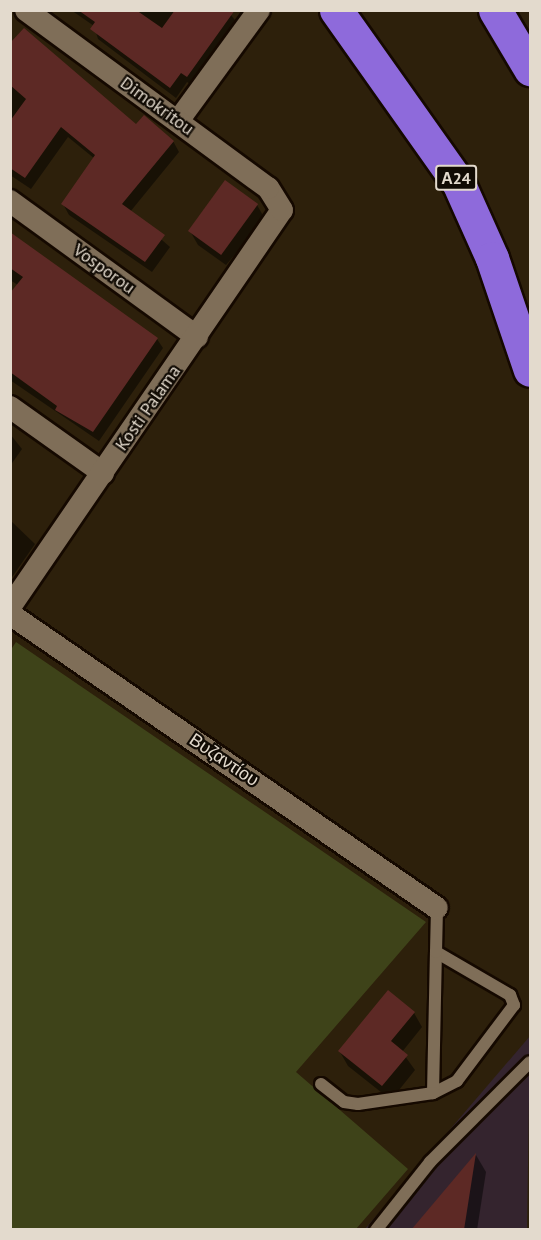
<!DOCTYPE html>
<html>
<head>
<meta charset="utf-8">
<style>
  body { margin:0 }
  #map { position:relative; width:541px; height:1240px; overflow:hidden; background:#2d200b; font-family:"PT Sans",sans-serif }
  div>[style] { position:absolute }
  .commercial>* { inset:0; background:#34242e }
  .green>* { inset:0; background:#3e4319 }
  .shadow>* { inset:0; background:#0007 }
  .building>* { inset:0; background:#5d2925; transform-origin:0 0 }
  .roads { filter:drop-shadow(2px 0 #150900) drop-shadow(-2px 0 #150900) drop-shadow(0 2px #150900) drop-shadow(0 -2px #150900) }
  .lane>* { height:12px; margin:-6px; padding:0 6px; transform-origin:6px; border-radius:6px; background:#7f6e58 }
  .street>* { height:22px; margin:-11px; padding:0 11px; transform-origin:11px; border-radius:11px; background:#7f6e58 }
  .highway>* { height:33px; margin:-16.5px; padding:0 16.5px; transform-origin:16.5px; border-radius:16.5px; background:#8e6adb }
  span { translate:-50% -50%; white-space:nowrap; text-align:center; line-height:1.15; -webkit-text-stroke:4.5px #110b04; paint-order:stroke }
  .shield-label span { padding:2px 4px; background:#110b04; border:2px solid; border-radius:4px; -webkit-text-stroke-width:0 }
  .shield-label { font-size:16px; color:#e3dacd; font-weight:700 }
  .street-label { font-size:18px; color:#e3dacd }
  .frame { position:absolute; inset:0; border:12px solid #e3dacd; pointer-events:none }
</style>
</head>
<body>
<div id="map">
  <div class="commercial">
    <div style="clip-path:polygon(530px 1036px,527px 1229px,364px 1230px)"></div>
  </div>
  <div class="green">
    <div style="clip-path:polygon(16px 642px,426px 922px,296px 1072px,408px 1169px,356px 1229px,11px 1229px,10px 651px)"></div>
  </div>
  <div class="shadow">
    <div style="clip-path:polygon(71px 10px,227px 10px,238px 24px,193px 86px,187px 82px,176px 98px,98px 39px,94px 26px)"></div>
    <div style="clip-path:polygon(10px 45px,136px 126px,173px 141px,179px 152px,130px 212px,170px 247px,152px 272px,69px 215px,63px 204px,95px 159px,68px 137px,31px 189px,10px 175px)"></div>
    <div style="clip-path:polygon(257px 205px,265px 219px,226px 265px,198px 245px,190px 231px)"></div>
    <div style="clip-path:polygon(10px 234px,157px 339px,163px 348px,99px 441px,10px 380px,10px 296px,18px 285px,10px 280px)"></div>
    <div style="clip-path:polygon(10px 434px,22px 449px,10px 466px)"></div>
    <div style="clip-path:polygon(10px 520px,35px 544px,10px 580px)"></div>
    <div style="clip-path:polygon(414px 1013px,422px 1027px,402px 1052px,415px 1070px,391px 1100px,348px 1066px,340px 1052px)"></div>
    <div style="clip-path:polygon(476px 1155px,486px 1172px,477px 1230px,413px 1230px)"></div>
  </div>
  <div class="building">
    <div style="clip-path:polygon(78px 10px,136px 10px,162px 28px,175px 10px,235px 10px,187px 77px,181px 73px,170px 88px,90px 29px,95px 22px)"></div>
    <div style="clip-path:polygon(24px 28px,136px 124px,144px 115px,174px 141px,122px 204px,165px 235px,145px 262px,61px 204px,95px 155px,61px 127px,25px 178px,10px 168px,10px 121px,26px 99px,10px 85px,10px 43px)"></div>
    <div style="left:225px;top:180px;width:41px;height:63px;rotate:36deg"></div>
    <div style="clip-path:polygon(10px 232px,158px 338px,93px 432px,55px 410px,57px 406px,10px 372px,10px 293px,23px 277px,10px 268px)"></div>
    <div style="clip-path:polygon(388px 990px,415px 1012px,391px 1041px,408px 1055px,382px 1086px,338px 1051px)"></div>
    <div style="clip-path:polygon(476px 1153px,464px 1230px,411px 1230px)"></div>
  </div>
  <div class="roads">
    <div class="lane">
      <div style="left:436px;top:952px;width:86px;rotate:30.2deg"></div>
      <div style="left:510px;top:995px;width:11px;rotate:68deg"></div>
      <div style="left:514px;top:1005px;width:95px;rotate:126.9deg"></div>
      <div style="left:457px;top:1081px;width:27px;rotate:153deg"></div>
      <div style="left:433px;top:1093px;width:141px;rotate:-88.8deg"></div>
      <div style="left:436px;top:952px;width:44px;rotate:-88.7deg"></div>
      <div style="left:321px;top:1084px;width:29px;rotate:38deg"></div>
      <div style="left:344px;top:1102px;width:14px;rotate:8deg"></div>
      <div style="left:358px;top:1104px;width:76px;rotate:-8.3deg"></div>
      <div style="left:376px;top:1230px;width:87px;rotate:-51.5deg"></div>
      <div style="left:430px;top:1162px;width:141px;rotate:-45deg"></div>
    </div>
    <div class="street">
      <div style="left:178px;top:121px;width:137px;rotate:-53.9deg"></div>
      <div style="left:10px;top:201px;width:231px;rotate:36deg"></div>
      <div style="left:10px;top:407px;width:114px;rotate:35.4deg"></div>
      <div style="left:10px;top:607px;width:481px;rotate:-55.6deg"></div>
      <div style="left:282px;top:210px;width:26px;rotate:-122deg"></div>
      <div style="left:268px;top:188px;width:300px;rotate:-143.7deg"></div>
      <div style="left:10px;top:614px;width:518px;rotate:34.55deg"></div>
    </div>
    <div class="highway">
      <div style="left:336px;top:10px;width:211px;rotate:54.7deg"></div>
      <div style="left:458px;top:182px;width:83px;rotate:65.9deg"></div>
      <div style="left:492px;top:258px;width:118px;rotate:71.3deg"></div>
      <div style="left:495px;top:10px;width:69px;rotate:59.3deg"></div>
    </div>
  </div>
  <div class="shield-label">
    <span style="left:456px;top:178px">Α24</span>
  </div>
  <div class="street-label">
    <span style="left:157px;top:106px;rotate:36deg">Dimokritou</span>
    <span style="left:104px;top:269px;rotate:36deg">Vosporou</span>
    <span style="left:148px;top:408px;rotate:-55deg">Kosti Palama</span>
    <span style="left:224px;top:760px;rotate:34deg">Βυζαντίου</span>
  </div>
  <div class="frame"></div>
</div>
</body>
</html>
